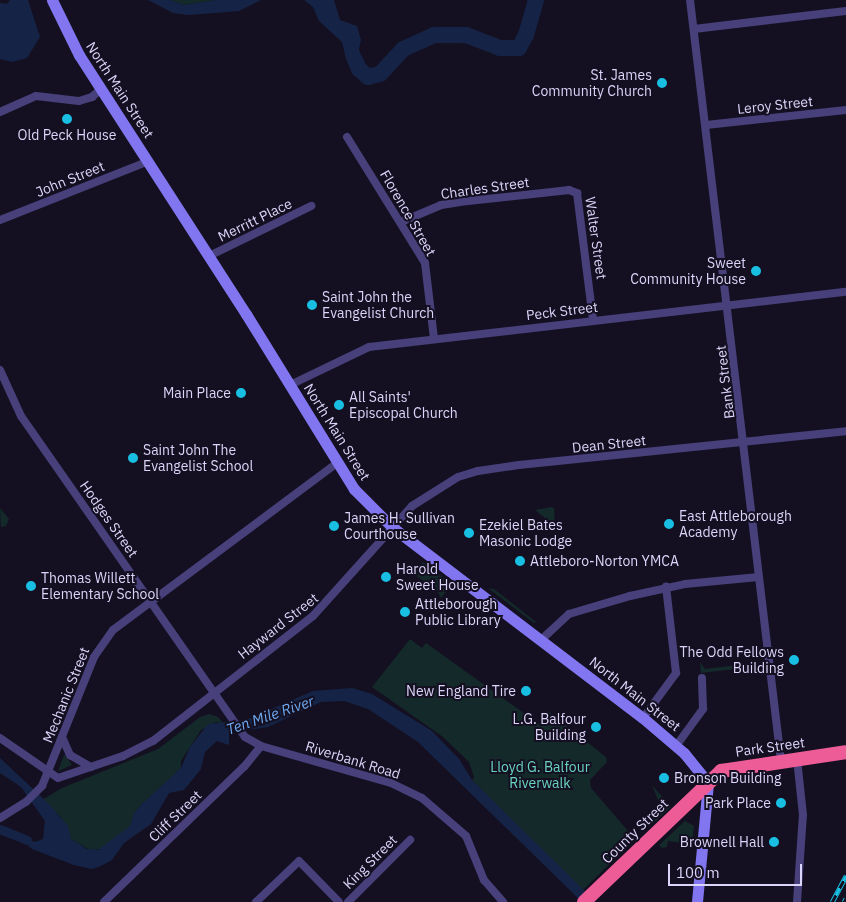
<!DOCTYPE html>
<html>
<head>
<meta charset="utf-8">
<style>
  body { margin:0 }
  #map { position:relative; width:846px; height:902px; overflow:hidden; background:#141021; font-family:"IBM Plex Sans",sans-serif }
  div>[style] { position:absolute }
  .green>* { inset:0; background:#14292a }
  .water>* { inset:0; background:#152446 }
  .canal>* { height:9px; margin:-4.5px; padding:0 4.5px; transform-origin:4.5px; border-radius:4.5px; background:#152446 }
  .river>* { height:16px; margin:-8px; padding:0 8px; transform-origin:8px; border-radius:8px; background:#152446 }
  .street>* { height:8px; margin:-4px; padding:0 4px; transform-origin:4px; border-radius:4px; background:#47407b }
  .secondary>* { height:11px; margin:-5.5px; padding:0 5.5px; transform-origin:5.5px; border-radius:5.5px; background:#8276f0 }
  .highway>* { height:14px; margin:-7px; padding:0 7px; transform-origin:7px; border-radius:7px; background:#ee5c97 }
  .rail>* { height:4.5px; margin-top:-2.25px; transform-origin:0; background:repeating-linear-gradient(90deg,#141021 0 8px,#18bfe3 0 16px); box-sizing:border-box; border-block:1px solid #18bfe3 }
  .dots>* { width:14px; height:14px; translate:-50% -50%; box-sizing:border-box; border:2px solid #141021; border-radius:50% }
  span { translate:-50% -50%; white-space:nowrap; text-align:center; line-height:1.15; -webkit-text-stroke:4px #141021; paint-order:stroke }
  .poi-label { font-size:14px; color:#dcd5fa }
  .right { translate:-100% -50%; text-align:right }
  .left { translate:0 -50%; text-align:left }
  .street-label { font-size:14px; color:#dcd5fa }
  .park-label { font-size:14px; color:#68d3c0 }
  .water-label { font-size:15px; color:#6ea9f0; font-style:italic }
  .scale { position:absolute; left:668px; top:864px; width:134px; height:22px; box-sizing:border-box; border:2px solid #dcd5fa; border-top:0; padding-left:6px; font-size:15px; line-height:18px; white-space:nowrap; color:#dcd5fa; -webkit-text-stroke:4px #141021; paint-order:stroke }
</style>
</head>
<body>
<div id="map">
  <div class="green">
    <div style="clip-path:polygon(170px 0,217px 0,184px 5px)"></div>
    <div style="clip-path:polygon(551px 507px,554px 508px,555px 526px,535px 510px)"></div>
    <div style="clip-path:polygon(0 508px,9px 519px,6px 526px,1px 527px)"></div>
    <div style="clip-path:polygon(423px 562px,452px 584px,441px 598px,437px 590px,412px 573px)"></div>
    <div style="clip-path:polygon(488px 588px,494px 589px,536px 622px,534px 623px)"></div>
    <div style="clip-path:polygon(410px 639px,422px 648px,426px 643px,539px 724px,549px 712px,606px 757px,607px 762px,590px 780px,591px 788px,635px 839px,583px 890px,472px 780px,474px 777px,469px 762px,443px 737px,372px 687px)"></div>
    <div style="clip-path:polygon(700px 662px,705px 669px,745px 664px,744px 668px,701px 673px)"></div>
    <div style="clip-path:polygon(209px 714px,218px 717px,224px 724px,216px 722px,201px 730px,181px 761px,181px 768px,142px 804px,134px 813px,130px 826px,102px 849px,90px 850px,71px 839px,61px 817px,42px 800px,62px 788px,158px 749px,200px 717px)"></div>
    <div style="clip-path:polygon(64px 754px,72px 765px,58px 771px,64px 755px)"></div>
    <div style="clip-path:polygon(652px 785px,671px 807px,649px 827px,660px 805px)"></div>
    <div style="clip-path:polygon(685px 821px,694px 826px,692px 844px,668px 841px,667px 847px,662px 848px,659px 845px)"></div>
  </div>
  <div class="water">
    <div style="clip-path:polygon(10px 0,28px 0,40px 37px,27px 58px,12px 62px,0 59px,0 3px,7px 4px)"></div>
    <div style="clip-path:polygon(148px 0,170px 0,184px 5px,217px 0,261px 0,239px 11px,189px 15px,173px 13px)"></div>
    <div style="clip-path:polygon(304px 0,334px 0,340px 20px,357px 26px,361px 40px,359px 49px,369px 83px,356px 75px,346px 59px,342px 42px,319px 21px,313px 7px)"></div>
    <div style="clip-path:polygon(352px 688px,372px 694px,432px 731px,459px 759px,472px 780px,596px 902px,582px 902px,418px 742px,368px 709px,344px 701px,321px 702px,268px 727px,229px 733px,229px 745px,217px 741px,205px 752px,201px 769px,184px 790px,169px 793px,151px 824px,124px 843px,112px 860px,101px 866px,92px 869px,74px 865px,32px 849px,18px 836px,35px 842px,43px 839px,45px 821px,21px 787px,0 773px,0 758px,48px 803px,68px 826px,71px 839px,87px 849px,98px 850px,130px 826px,134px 813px,142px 804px,181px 768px,190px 747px,208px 724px,246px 720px,313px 691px)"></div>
  </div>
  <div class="canal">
    <div style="left:0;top:829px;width:29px;rotate:22deg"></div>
  </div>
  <div class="river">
    <div style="left:355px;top:60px;width:10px;rotate:66deg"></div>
    <div style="left:359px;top:69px;width:12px;rotate:42deg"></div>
    <div style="left:368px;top:77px;width:12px;rotate:-14deg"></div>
    <div style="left:380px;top:74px;width:34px;rotate:-47deg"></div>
    <div style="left:403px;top:49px;width:34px;rotate:-24deg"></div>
    <div style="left:434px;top:35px;width:32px"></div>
    <div style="left:466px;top:35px;width:36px;rotate:21deg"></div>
    <div style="left:500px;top:48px;width:19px"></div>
    <div style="left:519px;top:48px;width:15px;rotate:-62deg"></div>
    <div style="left:526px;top:35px;width:36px;rotate:-74deg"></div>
  </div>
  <div class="street">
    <div style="left:690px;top:0;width:766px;rotate:83.18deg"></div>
    <div style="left:694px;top:29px;width:153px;rotate:-6.8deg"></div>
    <div style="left:0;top:112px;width:39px;rotate:-24deg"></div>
    <div style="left:36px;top:96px;width:43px;rotate:6.6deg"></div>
    <div style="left:79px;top:101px;width:14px;rotate:-17deg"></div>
    <div style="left:92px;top:97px;width:12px;rotate:-42deg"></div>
    <div style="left:706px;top:125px;width:141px;rotate:-6.1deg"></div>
    <div style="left:347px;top:137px;width:148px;rotate:58.2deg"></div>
    <div style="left:425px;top:263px;width:76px;rotate:83.2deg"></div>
    <div style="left:0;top:220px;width:160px;rotate:-21.6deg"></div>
    <div style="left:401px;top:222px;width:43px;rotate:-23deg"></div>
    <div style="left:441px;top:205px;width:18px;rotate:-9deg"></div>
    <div style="left:459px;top:202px;width:111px;rotate:-6.2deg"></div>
    <div style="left:569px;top:190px;width:9px;rotate:21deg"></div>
    <div style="left:577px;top:193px;width:128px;rotate:82.8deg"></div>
    <div style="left:209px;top:256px;width:114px;rotate:-26.1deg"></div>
    <div style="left:0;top:370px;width:51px;rotate:65.5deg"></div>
    <div style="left:21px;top:416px;width:391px;rotate:55.1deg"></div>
    <div style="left:245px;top:737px;width:18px;rotate:29deg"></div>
    <div style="left:261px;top:746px;width:135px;rotate:15.9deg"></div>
    <div style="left:391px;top:783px;width:34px;rotate:26deg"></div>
    <div style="left:422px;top:798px;width:58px;rotate:40.8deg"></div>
    <div style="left:466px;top:836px;width:48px;rotate:67.8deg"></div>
    <div style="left:484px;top:880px;width:29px;rotate:49deg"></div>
    <div style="left:290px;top:385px;width:88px;rotate:-25.7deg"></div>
    <div style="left:369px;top:347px;width:480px;rotate:-6.6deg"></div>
    <div style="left:541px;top:640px;width:38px;rotate:-43deg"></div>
    <div style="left:569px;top:614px;width:64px;rotate:-16.4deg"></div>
    <div style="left:630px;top:596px;width:56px;rotate:-12.3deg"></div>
    <div style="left:685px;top:584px;width:74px;rotate:-5.4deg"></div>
    <div style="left:643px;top:718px;width:56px;rotate:-53.7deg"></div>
    <div style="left:676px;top:673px;width:87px;rotate:-96.6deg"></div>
    <div style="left:62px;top:737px;width:20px;rotate:66deg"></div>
    <div style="left:70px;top:755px;width:24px;rotate:30deg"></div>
    <div style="left:0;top:738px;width:70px;rotate:34.6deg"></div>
    <div style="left:58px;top:778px;width:69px;rotate:-18.7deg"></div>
    <div style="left:123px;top:756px;width:34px;rotate:-27deg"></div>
    <div style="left:153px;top:741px;width:203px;rotate:-38deg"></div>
    <div style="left:313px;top:616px;width:148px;rotate:-48deg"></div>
    <div style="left:412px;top:506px;width:54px;rotate:-32.2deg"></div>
    <div style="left:458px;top:477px;width:21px;rotate:-17deg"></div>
    <div style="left:478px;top:471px;width:41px;rotate:-8.3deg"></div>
    <div style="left:519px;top:465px;width:329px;rotate:-5.9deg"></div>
    <div style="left:676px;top:746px;width:46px;rotate:-53.9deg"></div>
    <div style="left:703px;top:709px;width:31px;rotate:-92deg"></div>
    <div style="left:0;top:818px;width:31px;rotate:-32deg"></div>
    <div style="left:26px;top:802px;width:23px;rotate:-45deg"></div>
    <div style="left:42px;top:786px;width:139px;rotate:-68deg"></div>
    <div style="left:94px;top:657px;width:33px;rotate:-55deg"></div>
    <div style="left:113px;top:630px;width:278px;rotate:-36.7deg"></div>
    <div style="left:104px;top:902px;width:194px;rotate:-44deg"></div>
    <div style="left:244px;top:767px;width:27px;rotate:-51deg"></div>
    <div style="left:256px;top:902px;width:59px;rotate:-43.6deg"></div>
    <div style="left:299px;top:861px;width:57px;rotate:45.7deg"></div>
    <div style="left:348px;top:902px;width:88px;rotate:-45deg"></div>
    <div style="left:797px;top:902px;width:87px;rotate:-86.1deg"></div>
    <div style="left:803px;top:815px;width:56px;rotate:-96.1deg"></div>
  </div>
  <div class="secondary">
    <div style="left:52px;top:0;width:61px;rotate:63.9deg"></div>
    <div style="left:79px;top:55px;width:308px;rotate:57.2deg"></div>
    <div style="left:246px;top:314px;width:206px;rotate:58.3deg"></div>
    <div style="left:354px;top:489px;width:54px;rotate:45deg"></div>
    <div style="left:392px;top:527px;width:315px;rotate:37.3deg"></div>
    <div style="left:643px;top:718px;width:54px;rotate:40.5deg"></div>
    <div style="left:684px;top:753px;width:38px;rotate:51deg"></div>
    <div style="left:708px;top:783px;width:120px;rotate:95.3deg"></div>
  </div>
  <div class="highway">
    <div style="left:584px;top:902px;width:190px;rotate:-43.7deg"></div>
    <div style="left:721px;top:771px;width:126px;rotate:-8.6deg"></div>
  </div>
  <div class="rail">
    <div style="left:832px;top:902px;width:30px;rotate:-62deg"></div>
    <div style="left:844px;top:902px;width:4px;rotate:-63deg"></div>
  </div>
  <div class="dots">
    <div style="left:662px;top:83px;background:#18bfe3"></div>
    <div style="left:67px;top:119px;background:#18bfe3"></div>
    <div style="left:756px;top:271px;background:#18bfe3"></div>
    <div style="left:312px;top:305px;background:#18bfe3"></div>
    <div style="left:241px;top:393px;background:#18bfe3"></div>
    <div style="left:339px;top:405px;background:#18bfe3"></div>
    <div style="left:133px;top:458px;background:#18bfe3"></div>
    <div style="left:669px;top:524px;background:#18bfe3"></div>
    <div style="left:334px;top:526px;background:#18bfe3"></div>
    <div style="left:469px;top:533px;background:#18bfe3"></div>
    <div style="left:520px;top:561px;background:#18bfe3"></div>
    <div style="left:386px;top:577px;background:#18bfe3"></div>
    <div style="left:31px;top:586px;background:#18bfe3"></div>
    <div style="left:405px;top:612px;background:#18bfe3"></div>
    <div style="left:794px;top:660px;background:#18bfe3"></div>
    <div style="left:526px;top:691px;background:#18bfe3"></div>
    <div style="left:596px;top:727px;background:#18bfe3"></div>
    <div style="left:664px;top:778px;background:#18bfe3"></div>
    <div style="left:781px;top:803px;background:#18bfe3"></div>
    <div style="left:774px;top:842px;background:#18bfe3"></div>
  </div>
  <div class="poi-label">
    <span class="right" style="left:652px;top:83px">St. James<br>Community Church</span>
    <span style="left:67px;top:135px">Old Peck House</span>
    <span class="right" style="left:746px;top:271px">Sweet<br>Community House</span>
    <span class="left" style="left:322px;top:305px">Saint John the<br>Evangelist Church</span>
    <span class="right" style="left:231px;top:393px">Main Place</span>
    <span class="left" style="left:349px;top:405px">All Saints'<br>Episcopal Church</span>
    <span class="left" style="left:143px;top:458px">Saint John The<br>Evangelist School</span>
    <span class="left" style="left:679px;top:524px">East Attleborough<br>Academy</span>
    <span class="left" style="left:344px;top:526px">James H. Sullivan<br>Courthouse</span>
    <span class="left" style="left:479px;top:533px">Ezekiel Bates<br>Masonic Lodge</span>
    <span class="left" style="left:530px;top:561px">Attleboro-Norton YMCA</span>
    <span class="left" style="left:396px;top:577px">Harold<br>Sweet House</span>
    <span class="left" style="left:41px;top:586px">Thomas Willett<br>Elementary School</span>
    <span class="left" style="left:415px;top:612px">Attleborough<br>Public Library</span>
    <span class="right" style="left:784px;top:660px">The Odd Fellows<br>Building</span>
    <span class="right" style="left:516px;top:691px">New England Tire</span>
    <span class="right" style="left:586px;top:727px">L.G. Balfour<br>Building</span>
    <span class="left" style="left:674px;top:778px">Bronson Building</span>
    <span class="right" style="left:771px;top:803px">Park Place</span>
    <span class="right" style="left:764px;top:842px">Brownell Hall</span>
  </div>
  <div class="street-label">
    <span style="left:120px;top:90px;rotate:57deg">North Main Street</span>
    <span style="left:775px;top:105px;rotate:-6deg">Leroy Street</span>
    <span style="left:70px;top:179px;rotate:-22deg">John Street</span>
    <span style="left:485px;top:188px;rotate:-8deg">Charles Street</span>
    <span style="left:408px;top:213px;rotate:60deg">Florence Street</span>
    <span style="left:255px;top:220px;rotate:-26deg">Merritt Place</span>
    <span style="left:596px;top:238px;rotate:82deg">Walter Street</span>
    <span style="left:562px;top:311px;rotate:-7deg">Peck Street</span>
    <span style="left:725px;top:382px;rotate:-97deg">Bank Street</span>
    <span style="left:337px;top:432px;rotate:58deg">North Main Street</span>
    <span style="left:609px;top:444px;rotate:-6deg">Dean Street</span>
    <span style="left:109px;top:519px;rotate:55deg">Hodges Street</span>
    <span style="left:278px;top:626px;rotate:-38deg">Hayward Street</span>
    <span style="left:635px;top:694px;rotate:38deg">North Main Street</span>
    <span style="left:66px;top:695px;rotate:-68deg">Mechanic Street</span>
    <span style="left:770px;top:747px;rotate:-8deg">Park Street</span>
    <span style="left:353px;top:760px;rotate:17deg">Riverbank Road</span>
    <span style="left:175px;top:816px;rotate:-44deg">Cliff Street</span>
    <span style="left:635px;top:831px;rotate:-44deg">County Street</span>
    <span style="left:370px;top:862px;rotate:-45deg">King Street</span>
  </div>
  <div class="park-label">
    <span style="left:540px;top:775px">Lloyd G. Balfour<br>Riverwalk</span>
  </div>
  <div class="water-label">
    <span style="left:270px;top:715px;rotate:-19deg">Ten Mile River</span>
  </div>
  <div class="scale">100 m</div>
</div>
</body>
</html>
